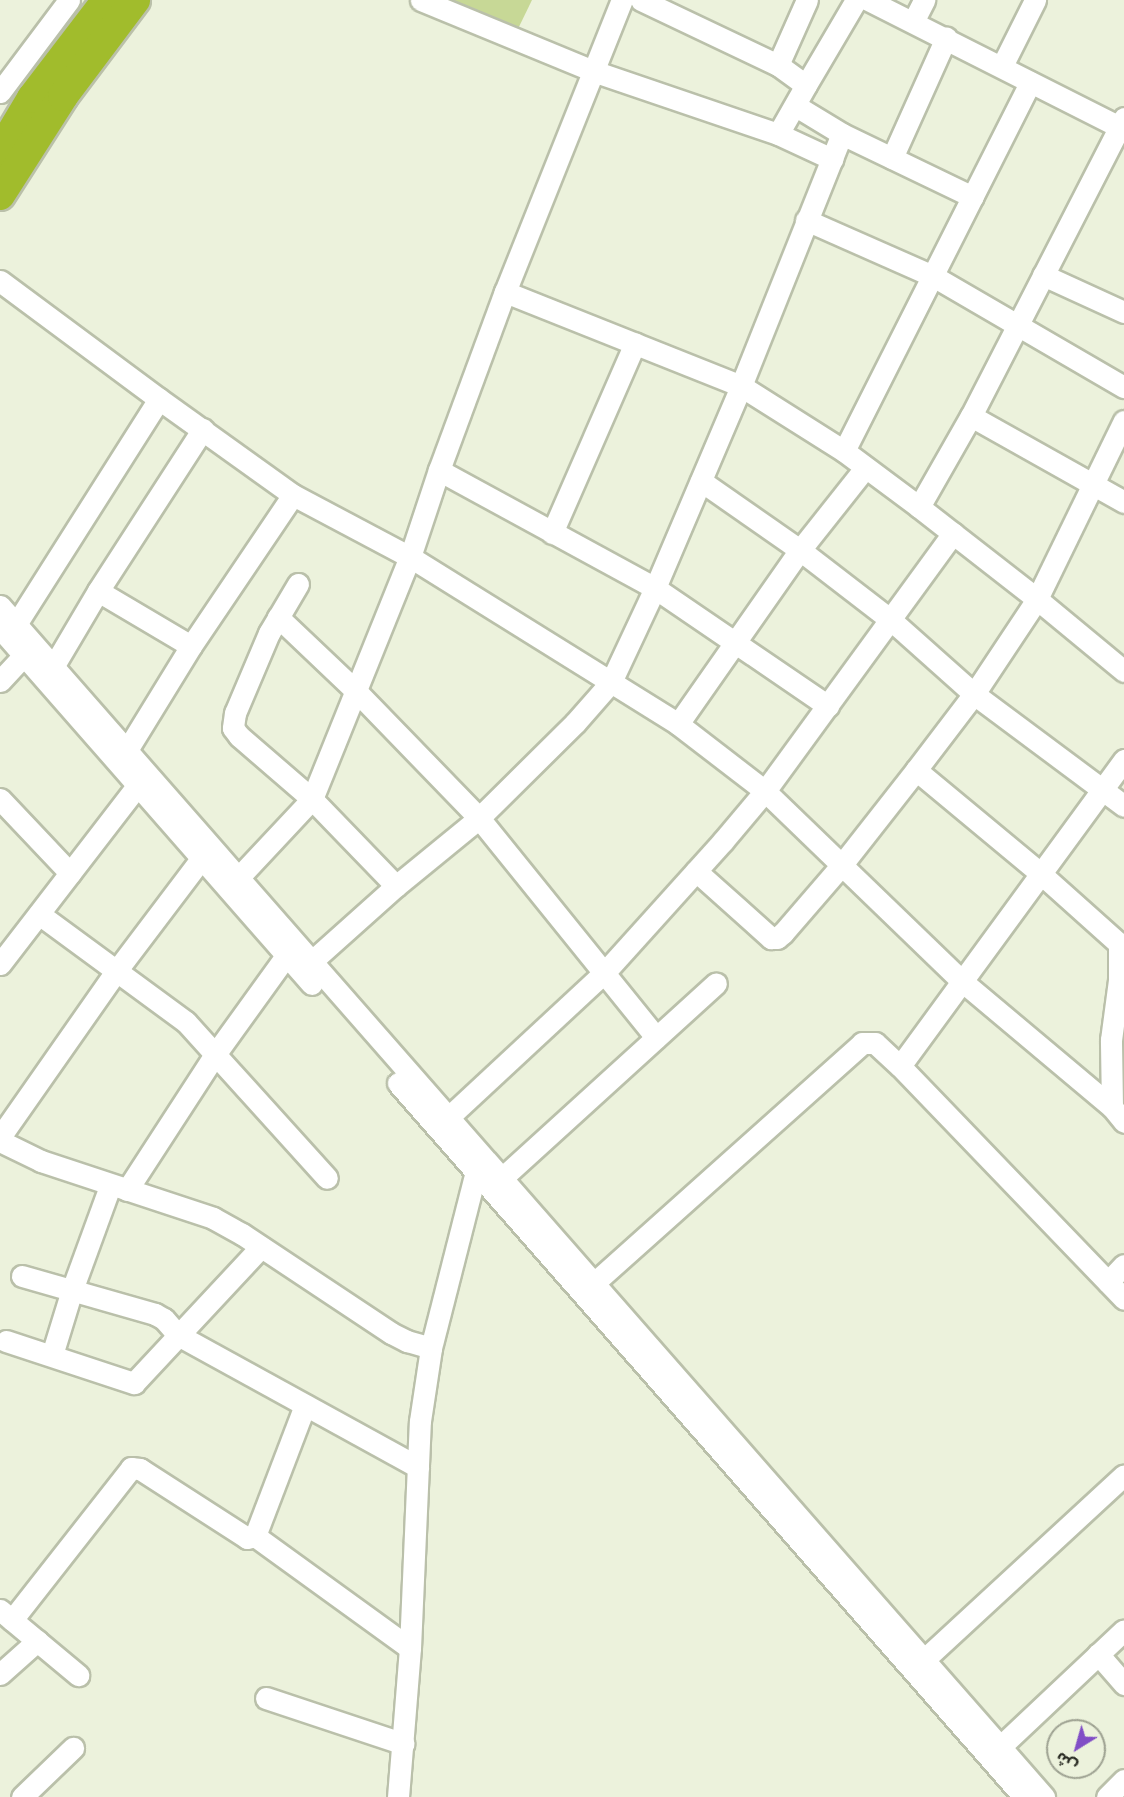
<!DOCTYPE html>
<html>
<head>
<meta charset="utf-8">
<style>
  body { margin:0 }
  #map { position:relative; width:1124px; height:1797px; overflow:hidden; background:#ecf2dc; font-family:Signika,"Noto Sans Arabic",sans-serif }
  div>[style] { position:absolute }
  .green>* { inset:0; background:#c7d896 }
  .roads { filter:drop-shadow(2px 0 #bac0aa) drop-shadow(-2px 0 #bac0aa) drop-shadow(0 2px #bac0aa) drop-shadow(0 -2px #bac0aa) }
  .minor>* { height:21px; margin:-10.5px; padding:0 10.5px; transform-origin:10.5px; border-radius:10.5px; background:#fff }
  .highway>* { height:30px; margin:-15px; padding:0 15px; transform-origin:15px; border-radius:15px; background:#a1bc2c }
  span { translate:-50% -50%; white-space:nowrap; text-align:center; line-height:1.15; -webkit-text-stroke:6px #ecf2dc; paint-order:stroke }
  .north { position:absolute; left:1046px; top:1719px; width:60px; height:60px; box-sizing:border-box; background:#ecf2dc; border:2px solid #9ea292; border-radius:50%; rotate:217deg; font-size:16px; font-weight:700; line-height:24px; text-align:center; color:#282a22 }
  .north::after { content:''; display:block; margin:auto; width:21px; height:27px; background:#814ec6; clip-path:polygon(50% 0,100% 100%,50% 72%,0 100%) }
</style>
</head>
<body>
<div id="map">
  <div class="green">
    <div style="clip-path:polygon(431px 0,532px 0,515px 35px)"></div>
  </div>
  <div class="roads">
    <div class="minor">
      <div style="left:421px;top:0;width:186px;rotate:22.4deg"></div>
      <div style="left:593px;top:71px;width:195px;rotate:18.8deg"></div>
      <div style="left:778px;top:134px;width:60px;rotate:24.8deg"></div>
      <div style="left:641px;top:0;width:152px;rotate:25.4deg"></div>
      <div style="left:778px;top:65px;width:34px;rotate:36deg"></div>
      <div style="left:806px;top:85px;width:56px;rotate:119.7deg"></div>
      <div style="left:868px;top:0;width:281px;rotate:26.8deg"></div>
      <div style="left:913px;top:22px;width:25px;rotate:-63deg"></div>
      <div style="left:778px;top:65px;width:71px;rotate:-66deg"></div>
      <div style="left:1002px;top:66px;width:74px;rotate:-63.4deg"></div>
      <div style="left:806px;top:85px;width:99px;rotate:-59.5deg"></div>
      <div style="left:0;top:92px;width:115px;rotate:-53.1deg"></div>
      <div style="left:796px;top:106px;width:54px;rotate:31.3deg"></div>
      <div style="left:842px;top:134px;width:145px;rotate:25.7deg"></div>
      <div style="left:892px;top:158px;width:132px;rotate:-65.8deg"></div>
      <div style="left:806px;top:220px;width:139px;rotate:23.8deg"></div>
      <div style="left:933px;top:276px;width:221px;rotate:30.2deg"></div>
      <div style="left:1043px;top:275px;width:89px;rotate:24.6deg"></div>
      <div style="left:0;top:281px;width:198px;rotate:36.6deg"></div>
      <div style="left:159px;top:399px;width:267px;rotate:122.4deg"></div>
      <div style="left:505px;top:292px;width:254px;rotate:21.7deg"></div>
      <div style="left:741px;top:386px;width:122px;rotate:32.3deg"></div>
      <div style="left:844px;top:451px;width:94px;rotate:36.7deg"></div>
      <div style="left:919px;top:507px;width:150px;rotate:37.9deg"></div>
      <div style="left:1037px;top:599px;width:113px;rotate:39.6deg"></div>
      <div style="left:159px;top:399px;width:165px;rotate:35.6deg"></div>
      <div style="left:293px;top:495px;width:132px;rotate:27.9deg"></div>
      <div style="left:410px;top:557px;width:316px;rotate:31.9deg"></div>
      <div style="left:678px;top:724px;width:110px;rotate:37.6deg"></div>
      <div style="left:765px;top:791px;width:275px;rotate:44deg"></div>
      <div style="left:963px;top:982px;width:194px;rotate:40deg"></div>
      <div style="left:1112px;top:1107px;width:19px;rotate:51deg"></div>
      <div style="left:971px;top:416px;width:176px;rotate:29.3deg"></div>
      <div style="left:844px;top:451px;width:413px;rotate:-63.2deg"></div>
      <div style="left:701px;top:481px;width:121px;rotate:34.9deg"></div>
      <div style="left:800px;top:550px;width:115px;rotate:37.6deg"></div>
      <div style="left:891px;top:620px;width:111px;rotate:41.7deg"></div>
      <div style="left:974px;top:694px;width:187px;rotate:36.7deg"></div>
      <div style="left:919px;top:507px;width:105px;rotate:-60.3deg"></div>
      <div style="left:971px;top:416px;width:335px;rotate:-62.8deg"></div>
      <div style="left:552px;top:533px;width:207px;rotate:-66.4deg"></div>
      <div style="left:298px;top:584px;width:57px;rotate:120.6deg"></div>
      <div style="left:269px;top:633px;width:87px;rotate:113deg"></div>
      <div style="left:235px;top:713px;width:15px;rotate:98deg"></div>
      <div style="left:233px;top:728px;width:10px;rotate:53deg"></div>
      <div style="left:239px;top:736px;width:96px;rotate:40.8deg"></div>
      <div style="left:312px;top:799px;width:121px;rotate:46deg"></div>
      <div style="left:98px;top:591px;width:108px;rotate:30.6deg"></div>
      <div style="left:0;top:606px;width:1584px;rotate:48.76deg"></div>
      <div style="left:278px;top:617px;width:108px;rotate:43.5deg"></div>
      <div style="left:356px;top:691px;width:177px;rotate:45.9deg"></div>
      <div style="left:479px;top:818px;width:282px;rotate:51.1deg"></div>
      <div style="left:0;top:628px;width:473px;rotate:48.8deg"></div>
      <div style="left:53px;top:667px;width:88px;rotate:-59.4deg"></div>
      <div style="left:98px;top:591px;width:193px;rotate:-57.1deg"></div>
      <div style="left:0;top:681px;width:35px;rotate:-47deg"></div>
      <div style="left:828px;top:706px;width:209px;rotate:-145.7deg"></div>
      <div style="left:655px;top:588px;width:220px;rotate:-66.9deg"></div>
      <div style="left:741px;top:386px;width:271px;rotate:-68.2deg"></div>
      <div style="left:678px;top:724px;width:213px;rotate:-55deg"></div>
      <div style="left:800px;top:550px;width:105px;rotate:-51.6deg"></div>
      <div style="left:127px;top:750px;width:122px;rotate:-58.4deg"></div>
      <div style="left:191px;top:646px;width:182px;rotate:-56deg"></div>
      <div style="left:1124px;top:760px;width:379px;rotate:126.2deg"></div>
      <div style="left:900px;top:1066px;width:323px;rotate:46.1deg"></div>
      <div style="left:916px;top:770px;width:161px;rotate:39.7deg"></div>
      <div style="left:1040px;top:873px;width:113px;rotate:41.8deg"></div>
      <div style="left:0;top:799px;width:102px;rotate:46.6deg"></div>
      <div style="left:696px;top:871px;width:101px;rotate:41.8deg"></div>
      <div style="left:771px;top:938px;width:6px"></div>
      <div style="left:777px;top:938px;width:8px;rotate:-40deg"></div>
      <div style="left:783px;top:933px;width:87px;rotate:-49.2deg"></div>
      <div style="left:840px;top:867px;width:123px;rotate:-51.9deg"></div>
      <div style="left:916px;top:770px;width:96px;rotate:-52.7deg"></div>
      <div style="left:974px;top:694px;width:114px;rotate:-56.4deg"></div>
      <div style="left:1037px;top:599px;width:198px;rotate:-64deg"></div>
      <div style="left:238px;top:878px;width:108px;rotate:-46.9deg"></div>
      <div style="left:312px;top:799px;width:261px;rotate:-68deg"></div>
      <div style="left:410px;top:557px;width:92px;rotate:-71.6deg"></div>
      <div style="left:439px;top:470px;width:190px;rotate:-69.7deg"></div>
      <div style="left:505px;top:292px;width:315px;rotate:-68.2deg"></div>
      <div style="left:39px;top:914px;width:182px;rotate:36.3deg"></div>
      <div style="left:186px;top:1022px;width:210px;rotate:47.9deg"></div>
      <div style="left:0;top:964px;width:225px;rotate:-52.4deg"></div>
      <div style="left:302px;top:970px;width:126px;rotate:-41.8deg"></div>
      <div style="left:396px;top:886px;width:107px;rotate:-39.3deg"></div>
      <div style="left:479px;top:818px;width:135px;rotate:-44.7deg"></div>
      <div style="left:575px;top:723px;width:55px;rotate:-48.7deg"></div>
      <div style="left:611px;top:682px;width:104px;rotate:-64.9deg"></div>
      <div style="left:655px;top:588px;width:246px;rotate:-151.4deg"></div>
      <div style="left:398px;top:1083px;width:950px;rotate:48.76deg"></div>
      <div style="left:1112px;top:1107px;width:67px;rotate:-90.9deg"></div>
      <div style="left:1111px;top:1040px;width:61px;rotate:-82.4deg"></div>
      <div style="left:1119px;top:980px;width:37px;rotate:-90deg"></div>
      <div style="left:438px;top:1127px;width:228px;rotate:-42.9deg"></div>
      <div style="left:605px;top:972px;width:176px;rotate:-48deg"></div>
      <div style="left:723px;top:841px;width:65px;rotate:-50deg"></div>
      <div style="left:765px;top:791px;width:319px;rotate:-53.9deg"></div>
      <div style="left:0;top:1137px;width:204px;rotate:-55deg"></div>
      <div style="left:117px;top:970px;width:139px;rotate:-52.9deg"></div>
      <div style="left:0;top:1141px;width:46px;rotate:26deg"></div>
      <div style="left:41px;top:1161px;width:181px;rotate:18.3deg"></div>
      <div style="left:213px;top:1218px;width:33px;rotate:29deg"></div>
      <div style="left:242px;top:1234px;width:179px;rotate:33.6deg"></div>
      <div style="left:391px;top:1333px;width:18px;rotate:27deg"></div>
      <div style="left:407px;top:1341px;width:25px;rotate:16deg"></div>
      <div style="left:491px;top:1188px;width:304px;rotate:-42.3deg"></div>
      <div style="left:127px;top:1190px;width:163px;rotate:-57deg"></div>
      <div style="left:216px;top:1053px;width:120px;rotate:-54.2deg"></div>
      <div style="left:22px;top:1276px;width:138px;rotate:15.9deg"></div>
      <div style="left:155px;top:1314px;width:10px;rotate:29deg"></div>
      <div style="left:164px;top:1319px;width:21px;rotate:49deg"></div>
      <div style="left:178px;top:1335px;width:274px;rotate:28.8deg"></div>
      <div style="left:1108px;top:1282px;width:23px;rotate:-47deg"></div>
      <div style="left:594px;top:1283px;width:360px;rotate:-41.8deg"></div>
      <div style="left:862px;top:1043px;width:13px"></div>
      <div style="left:875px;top:1043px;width:34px;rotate:43deg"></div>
      <div style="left:6px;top:1341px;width:135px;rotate:18.2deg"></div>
      <div style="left:134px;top:1383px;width:186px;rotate:-47deg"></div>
      <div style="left:52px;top:1355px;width:68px;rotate:-72.9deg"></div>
      <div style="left:72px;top:1290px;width:111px;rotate:-69.9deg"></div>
      <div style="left:255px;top:1536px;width:191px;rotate:35.9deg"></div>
      <div style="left:0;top:1610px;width:102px;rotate:39.8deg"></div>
      <div style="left:12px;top:1620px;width:193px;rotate:-51.9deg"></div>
      <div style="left:131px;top:1468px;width:9px;rotate:6deg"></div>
      <div style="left:140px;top:1469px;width:127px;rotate:32.8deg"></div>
      <div style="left:247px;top:1538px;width:8px;rotate:-14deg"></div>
      <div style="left:255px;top:1536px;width:140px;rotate:-69.1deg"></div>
      <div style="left:1098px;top:1654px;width:40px;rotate:49deg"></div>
      <div style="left:915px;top:1668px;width:284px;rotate:-42.7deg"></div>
      <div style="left:0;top:1674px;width:50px;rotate:-41.7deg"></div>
      <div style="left:266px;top:1698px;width:145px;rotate:18.4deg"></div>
      <div style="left:1000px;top:1747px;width:170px;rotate:-43.3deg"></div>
      <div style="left:22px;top:1797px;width:71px;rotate:-43.9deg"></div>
      <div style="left:398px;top:1797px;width:149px;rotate:-85.4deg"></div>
      <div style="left:410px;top:1648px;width:227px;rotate:-87.5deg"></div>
      <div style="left:420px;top:1421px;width:74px;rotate:-81.4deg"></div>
      <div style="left:431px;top:1348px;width:182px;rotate:-75.7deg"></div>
      <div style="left:1107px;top:1797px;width:24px;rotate:-45deg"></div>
    </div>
    <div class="highway">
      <div style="left:0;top:152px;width:63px;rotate:-59.3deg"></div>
      <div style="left:32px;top:98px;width:123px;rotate:-52.6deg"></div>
      <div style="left:0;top:195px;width:117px;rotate:-57.5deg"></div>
      <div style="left:63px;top:96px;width:120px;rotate:-53.1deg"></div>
    </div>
  </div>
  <div class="north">ش</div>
</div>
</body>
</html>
